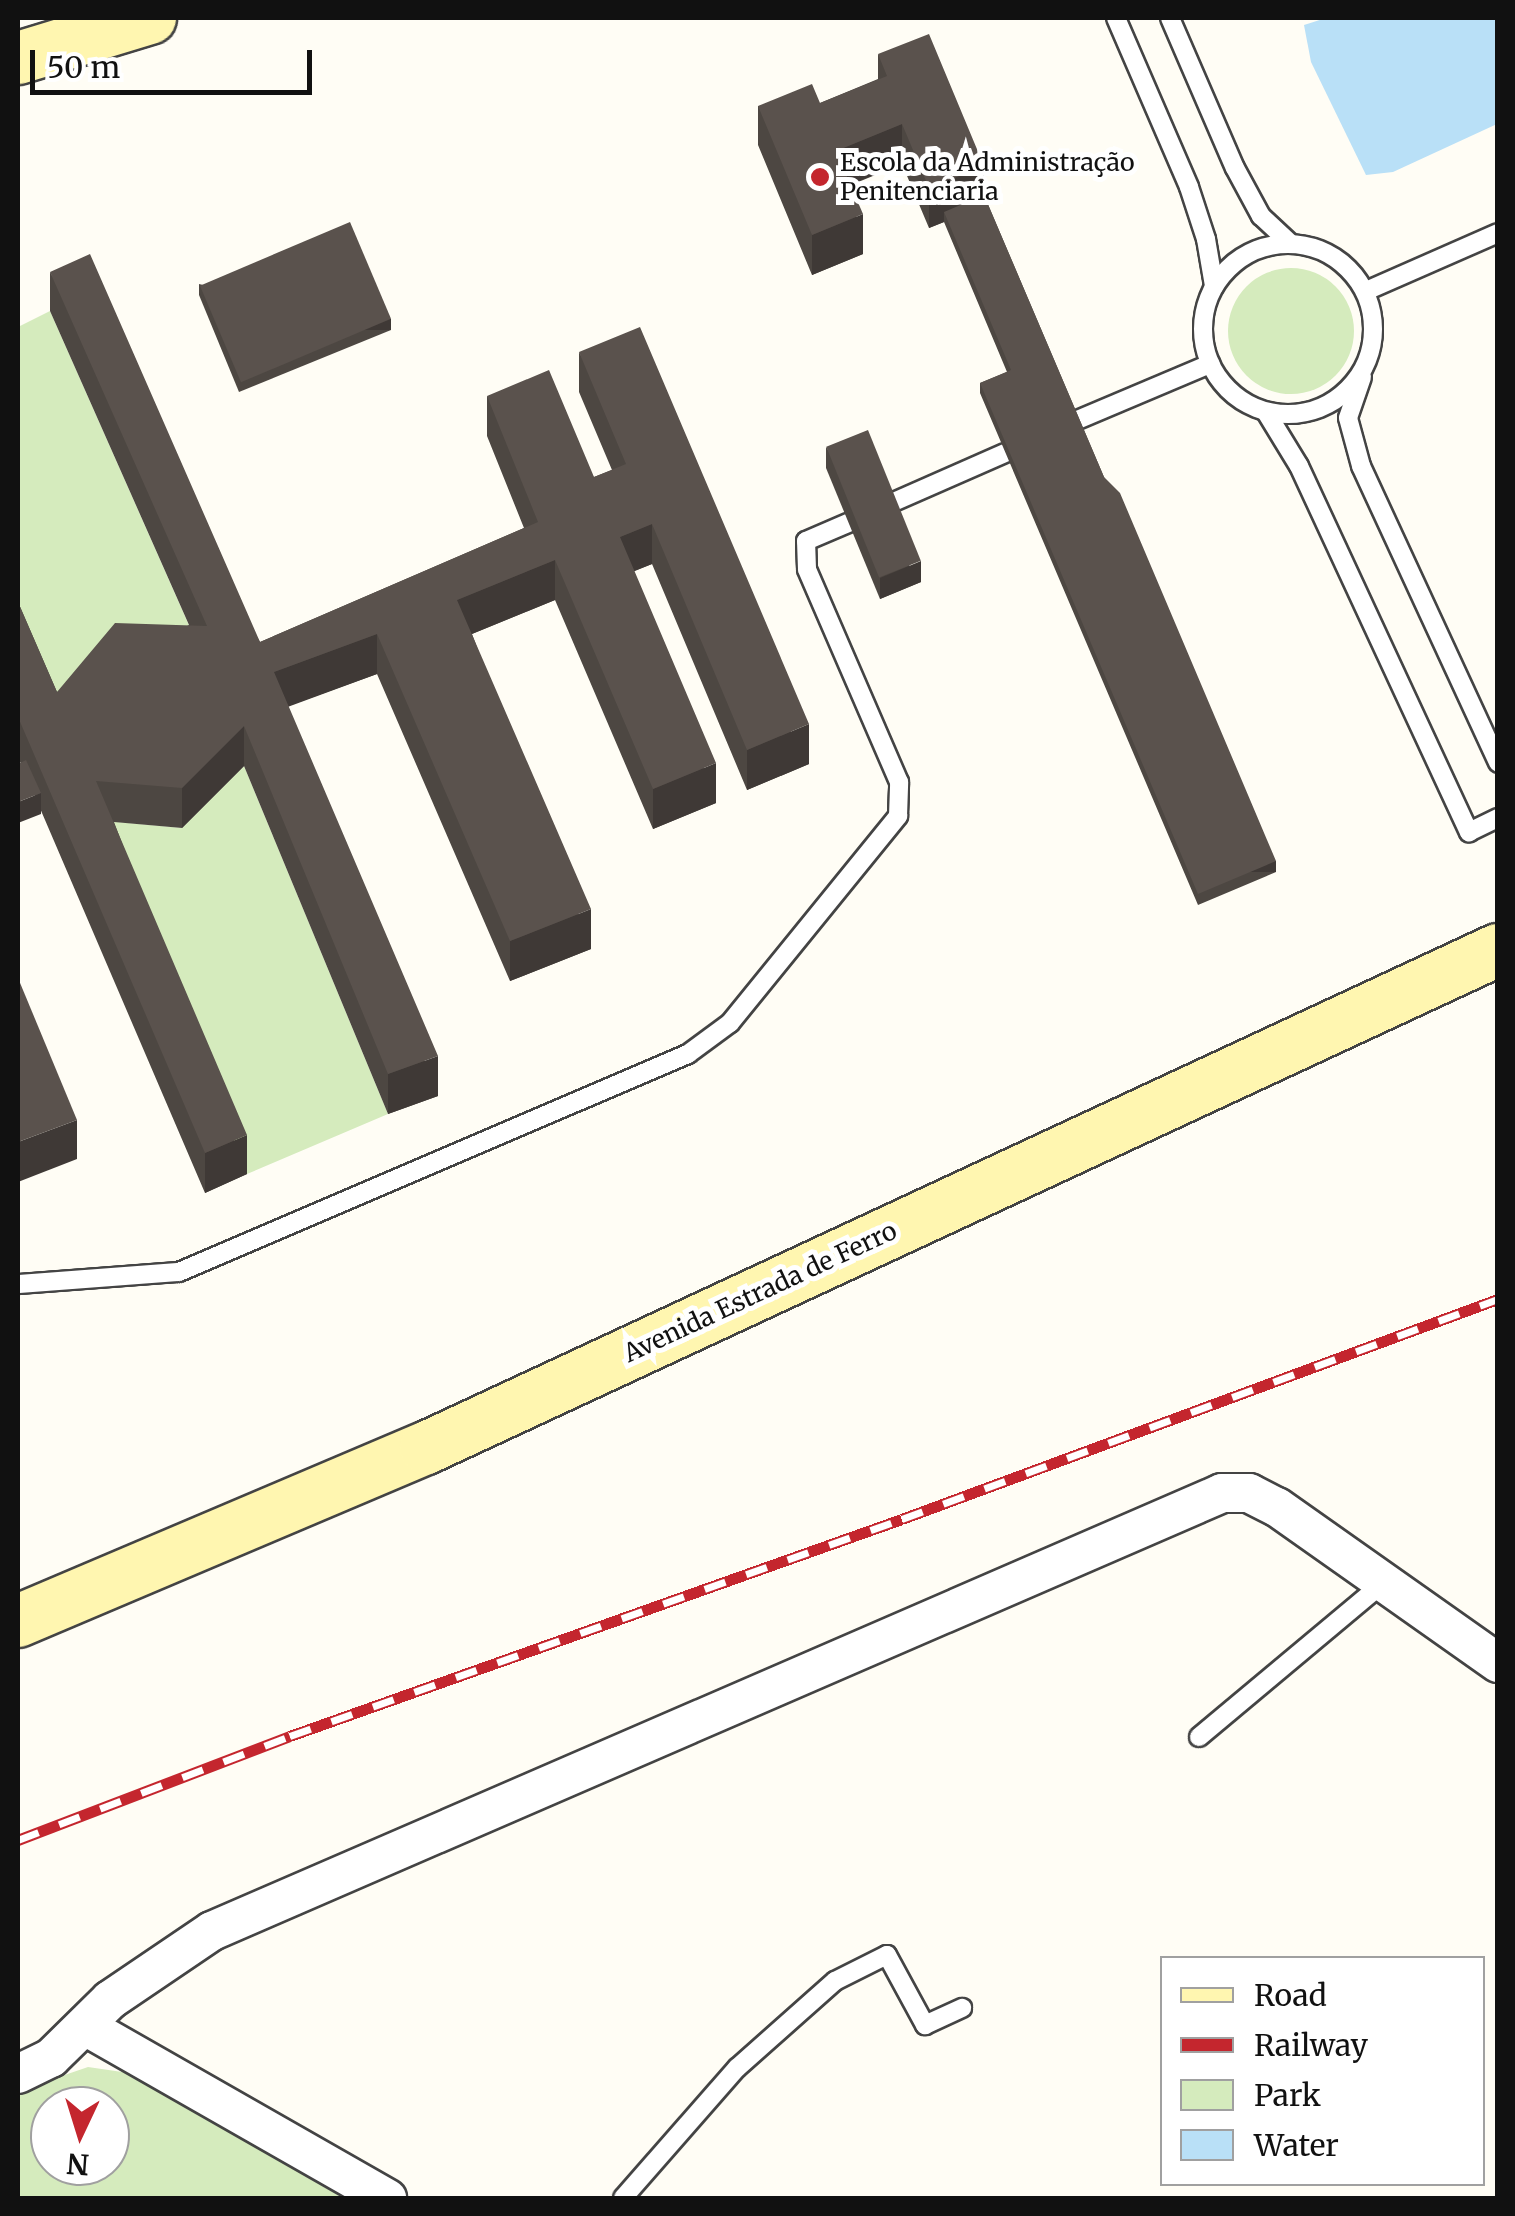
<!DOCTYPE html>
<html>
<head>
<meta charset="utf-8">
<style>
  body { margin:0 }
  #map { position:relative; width:1515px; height:2216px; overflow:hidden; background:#fffdf5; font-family:Merriweather,serif }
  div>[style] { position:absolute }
  .green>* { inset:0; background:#d5ebbd }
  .round { border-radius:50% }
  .water>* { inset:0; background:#b9e0f7 }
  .roads { filter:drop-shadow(2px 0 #444) drop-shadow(-2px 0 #444) drop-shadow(0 2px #444) drop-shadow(0 -2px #444) }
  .lane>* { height:18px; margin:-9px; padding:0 9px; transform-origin:9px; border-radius:9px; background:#fff }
  .lane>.ring { margin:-9px; padding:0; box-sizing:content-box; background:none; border:18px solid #fff; border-radius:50% }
  .street>* { height:38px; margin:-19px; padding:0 19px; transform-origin:19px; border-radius:19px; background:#fff }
  .secondary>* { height:52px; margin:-26px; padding:0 26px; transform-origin:26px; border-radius:26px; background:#fff6b0 }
  .rail>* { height:11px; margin-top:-5.5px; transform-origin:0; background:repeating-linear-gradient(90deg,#fff 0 22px,#c4262e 0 44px); box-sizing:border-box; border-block:2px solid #c4262e }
  .wall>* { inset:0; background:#4d4742 }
  .shaded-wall>* { inset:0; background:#3f3936; transform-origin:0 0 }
  .building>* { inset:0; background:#5a524d; transform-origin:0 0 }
  .dots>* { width:28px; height:28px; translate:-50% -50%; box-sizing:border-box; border:5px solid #fff; border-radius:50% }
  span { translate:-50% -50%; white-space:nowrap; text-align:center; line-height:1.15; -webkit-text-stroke:10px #fff; paint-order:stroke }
  .poi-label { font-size:25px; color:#111 }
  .left { translate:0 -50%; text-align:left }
  .street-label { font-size:25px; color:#111 }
  .frame { position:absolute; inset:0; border:20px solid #111; pointer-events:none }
  .legend { position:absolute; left:1160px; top:1956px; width:325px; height:230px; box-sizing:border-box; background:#fff; border:2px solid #a0a0a0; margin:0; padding:12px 18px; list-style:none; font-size:30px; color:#111 }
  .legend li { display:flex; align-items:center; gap:20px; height:50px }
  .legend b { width:50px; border:2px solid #a0a0a0 }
  .north { position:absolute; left:30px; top:2086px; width:100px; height:100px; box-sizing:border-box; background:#fff; border:2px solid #a0a0a0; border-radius:50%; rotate:184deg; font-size:28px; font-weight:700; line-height:40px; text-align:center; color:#111 }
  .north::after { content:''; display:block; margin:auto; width:35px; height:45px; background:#c4262e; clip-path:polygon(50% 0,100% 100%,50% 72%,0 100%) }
  .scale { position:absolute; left:30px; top:50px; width:282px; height:45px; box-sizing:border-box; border:5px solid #111; border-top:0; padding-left:12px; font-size:30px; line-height:35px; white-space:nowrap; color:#111; -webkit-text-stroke:8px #fff; paint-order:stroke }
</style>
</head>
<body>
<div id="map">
  <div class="green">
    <div class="round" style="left:1228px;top:268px;width:126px;height:126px"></div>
    <div style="clip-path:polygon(50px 311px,207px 666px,57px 732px,18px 642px,18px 327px)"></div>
    <div style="clip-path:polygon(244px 766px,388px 1114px,247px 1174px,96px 820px,182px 828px)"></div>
    <div style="clip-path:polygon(evenodd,88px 2067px,129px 2073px,343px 2198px,18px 2198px,18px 2091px,88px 2067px,50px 2106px,110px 2106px,110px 2166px,50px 2166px,50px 2106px)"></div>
  </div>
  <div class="water">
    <div style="clip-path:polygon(1326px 18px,1497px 18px,1497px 124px,1393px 172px,1366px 175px,1311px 62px,1304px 25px)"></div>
  </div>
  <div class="roads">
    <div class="lane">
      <div style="left:1116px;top:18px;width:184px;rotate:66.6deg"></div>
      <div style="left:1189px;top:187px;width:55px;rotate:71.9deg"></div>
      <div style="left:1206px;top:239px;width:48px;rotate:80.3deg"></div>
      <div style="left:1170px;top:18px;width:163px;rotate:66.6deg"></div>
      <div style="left:1235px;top:168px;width:55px;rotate:61.6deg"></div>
      <div style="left:1261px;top:216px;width:40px;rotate:43deg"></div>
      <div class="ring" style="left:1203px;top:244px;width:152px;height:152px"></div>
      <div style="left:1366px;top:291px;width:144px;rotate:-23.7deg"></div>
      <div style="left:1362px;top:377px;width:43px;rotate:108.9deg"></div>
      <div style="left:1348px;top:418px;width:50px;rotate:74.8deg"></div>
      <div style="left:1361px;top:466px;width:327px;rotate:65.2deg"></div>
      <div style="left:1266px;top:412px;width:63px;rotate:58.6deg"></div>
      <div style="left:1299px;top:466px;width:404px;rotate:65.1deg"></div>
      <div style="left:1469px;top:832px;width:32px;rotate:-26deg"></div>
      <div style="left:1075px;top:421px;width:147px;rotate:-22.9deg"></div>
      <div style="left:889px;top:504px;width:127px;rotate:-23.7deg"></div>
      <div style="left:18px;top:1284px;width:161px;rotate:-4.3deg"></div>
      <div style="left:179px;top:1272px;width:554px;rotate:-23.19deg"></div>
      <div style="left:688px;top:1054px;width:52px;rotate:-36.4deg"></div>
      <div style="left:730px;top:1023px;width:267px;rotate:-50.9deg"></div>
      <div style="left:898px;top:816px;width:34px;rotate:-88deg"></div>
      <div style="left:899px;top:782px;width:232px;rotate:-113.4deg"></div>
      <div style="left:807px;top:569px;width:28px;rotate:-92deg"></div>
      <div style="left:806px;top:541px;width:46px;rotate:-23.2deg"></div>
      <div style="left:1199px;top:1737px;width:239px;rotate:-39.9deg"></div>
      <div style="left:623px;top:2198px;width:173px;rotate:-48.8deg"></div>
      <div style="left:737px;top:2068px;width:131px;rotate:-41.6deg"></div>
      <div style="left:835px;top:1981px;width:58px;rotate:-26.6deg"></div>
      <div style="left:887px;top:1955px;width:80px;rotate:61.5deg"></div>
      <div style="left:925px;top:2025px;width:41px;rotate:-24.7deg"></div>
    </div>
    <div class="street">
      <div style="left:85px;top:2026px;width:348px;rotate:29.7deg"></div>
      <div style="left:18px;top:2074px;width:37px;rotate:-26deg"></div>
      <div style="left:51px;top:2058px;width:83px;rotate:-44.5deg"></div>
      <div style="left:110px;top:2000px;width:123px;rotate:-34.1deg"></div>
      <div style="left:212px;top:1931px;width:1101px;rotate:-23.44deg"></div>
      <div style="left:1222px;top:1493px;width:27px"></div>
      <div style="left:1249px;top:1493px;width:31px;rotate:27deg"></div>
      <div style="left:1277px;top:1507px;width:271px;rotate:35.2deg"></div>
    </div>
    <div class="secondary">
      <div style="left:18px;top:58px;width:138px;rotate:-16.9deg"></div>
      <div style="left:18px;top:1621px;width:443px;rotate:-23deg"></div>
      <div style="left:426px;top:1448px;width:1182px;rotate:-24.92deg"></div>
    </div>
  </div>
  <div class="rail">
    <div style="left:18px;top:1840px;width:291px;rotate:-20.9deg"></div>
    <div style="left:290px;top:1736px;width:649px;rotate:-19.52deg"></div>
    <div style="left:902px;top:1519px;width:635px;rotate:-20.26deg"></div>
  </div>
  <div class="wall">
    <div style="clip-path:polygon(878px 54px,984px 195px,1104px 477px,1276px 872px,1198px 905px,980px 393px,980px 383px,1007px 372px,944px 222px,929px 228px,902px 164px,851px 185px,863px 254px,812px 275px,758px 145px,758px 106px,820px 103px,878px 79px)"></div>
    <div style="clip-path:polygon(50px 272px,260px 642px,524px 528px,487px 436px,487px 396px,594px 477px,612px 470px,579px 392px,579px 352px,809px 764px,747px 790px,652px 564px,634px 571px,716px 803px,653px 829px,555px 600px,472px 634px,591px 949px,510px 981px,377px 674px,288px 706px,438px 1096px,388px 1114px,244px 766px,182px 828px,114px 822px,247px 1174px,205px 1193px,18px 757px,18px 602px,57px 692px,189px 625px,50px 311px)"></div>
    <div style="clip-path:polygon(199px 284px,391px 330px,239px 392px,199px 295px)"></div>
    <div style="clip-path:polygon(826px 447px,921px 582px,880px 599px,826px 468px)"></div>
  </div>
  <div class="shaded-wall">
    <div style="clip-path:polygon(902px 124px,902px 164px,836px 190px,836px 151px)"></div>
    <div style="clip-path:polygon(984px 166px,984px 206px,944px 212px,944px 222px,929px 228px,929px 188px)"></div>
    <div style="clip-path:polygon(863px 214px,863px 254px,812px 275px,812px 235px)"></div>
    <div style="left:391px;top:319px;width:11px;height:165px;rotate:90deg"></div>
    <div style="clip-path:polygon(652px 524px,652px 564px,620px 577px,620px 537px)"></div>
    <div style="clip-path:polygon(555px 560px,555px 600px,457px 640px,457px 600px)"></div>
    <div style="clip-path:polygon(921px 561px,921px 582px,880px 599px,880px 578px)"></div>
    <div style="clip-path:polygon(377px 634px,377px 674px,274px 712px,274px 672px)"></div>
    <div style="clip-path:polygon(809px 724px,809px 764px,747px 790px,747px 750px)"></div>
    <div style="clip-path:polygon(244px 726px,244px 766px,182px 828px,182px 788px)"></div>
    <div style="clip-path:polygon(716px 763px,716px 803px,653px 829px,653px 789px)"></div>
    <div style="clip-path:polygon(41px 793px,41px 814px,18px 823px,18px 802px)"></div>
    <div style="left:1276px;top:861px;width:11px;height:85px;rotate:90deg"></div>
    <div style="clip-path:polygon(591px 909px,591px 949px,510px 981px,510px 941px)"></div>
    <div style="clip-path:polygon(438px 1056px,438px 1096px,388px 1114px,388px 1074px)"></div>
    <div style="clip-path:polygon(77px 1120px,77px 1159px,18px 1182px,18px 1142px)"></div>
    <div style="clip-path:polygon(247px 1135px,247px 1174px,205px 1193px,205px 1153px)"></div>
  </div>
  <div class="building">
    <div style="clip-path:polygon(929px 34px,984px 166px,929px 188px,902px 124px,836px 151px,863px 214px,812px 235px,758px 106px,812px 84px,820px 103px,887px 76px,878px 54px)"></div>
    <div style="clip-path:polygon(984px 195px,1104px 477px,1120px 493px,1276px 861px,1198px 894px,980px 383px,1011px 370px,944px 212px)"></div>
    <div style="left:350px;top:222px;width:105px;height:163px;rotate:67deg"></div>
    <div style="clip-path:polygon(90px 254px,260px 642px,538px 522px,487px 396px,549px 370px,594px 477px,626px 464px,579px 352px,640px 327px,809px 724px,747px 750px,652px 524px,620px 537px,716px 763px,653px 789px,555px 560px,457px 600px,591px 909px,510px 941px,377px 634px,274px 672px,438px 1056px,388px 1074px,244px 726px,182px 788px,96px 781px,247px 1135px,205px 1153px,18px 717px,18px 602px,57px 692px,115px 623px,207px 626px,50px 272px)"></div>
    <div style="left:868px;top:430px;width:141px;height:45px;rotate:68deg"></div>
    <div style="clip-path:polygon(26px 760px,41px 793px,18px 802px,18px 764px)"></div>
    <div style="clip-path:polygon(18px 978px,77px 1120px,18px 1142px)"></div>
  </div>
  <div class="dots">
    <div style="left:820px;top:177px;background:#c4262e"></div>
  </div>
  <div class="poi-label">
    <span class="left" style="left:840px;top:177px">Escola da Administração<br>Penitenciaria</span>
  </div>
  <div class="street-label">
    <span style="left:760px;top:1292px;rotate:-25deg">Avenida Estrada de Ferro</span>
  </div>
  <div class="frame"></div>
  <ul class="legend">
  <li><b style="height:12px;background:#fff6b0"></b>Road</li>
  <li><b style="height:12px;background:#c4262e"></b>Railway</li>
  <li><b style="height:28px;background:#d5ebbd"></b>Park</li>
  <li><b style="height:28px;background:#b9e0f7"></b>Water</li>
  </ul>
  <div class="north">N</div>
  <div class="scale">50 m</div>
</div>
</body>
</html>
